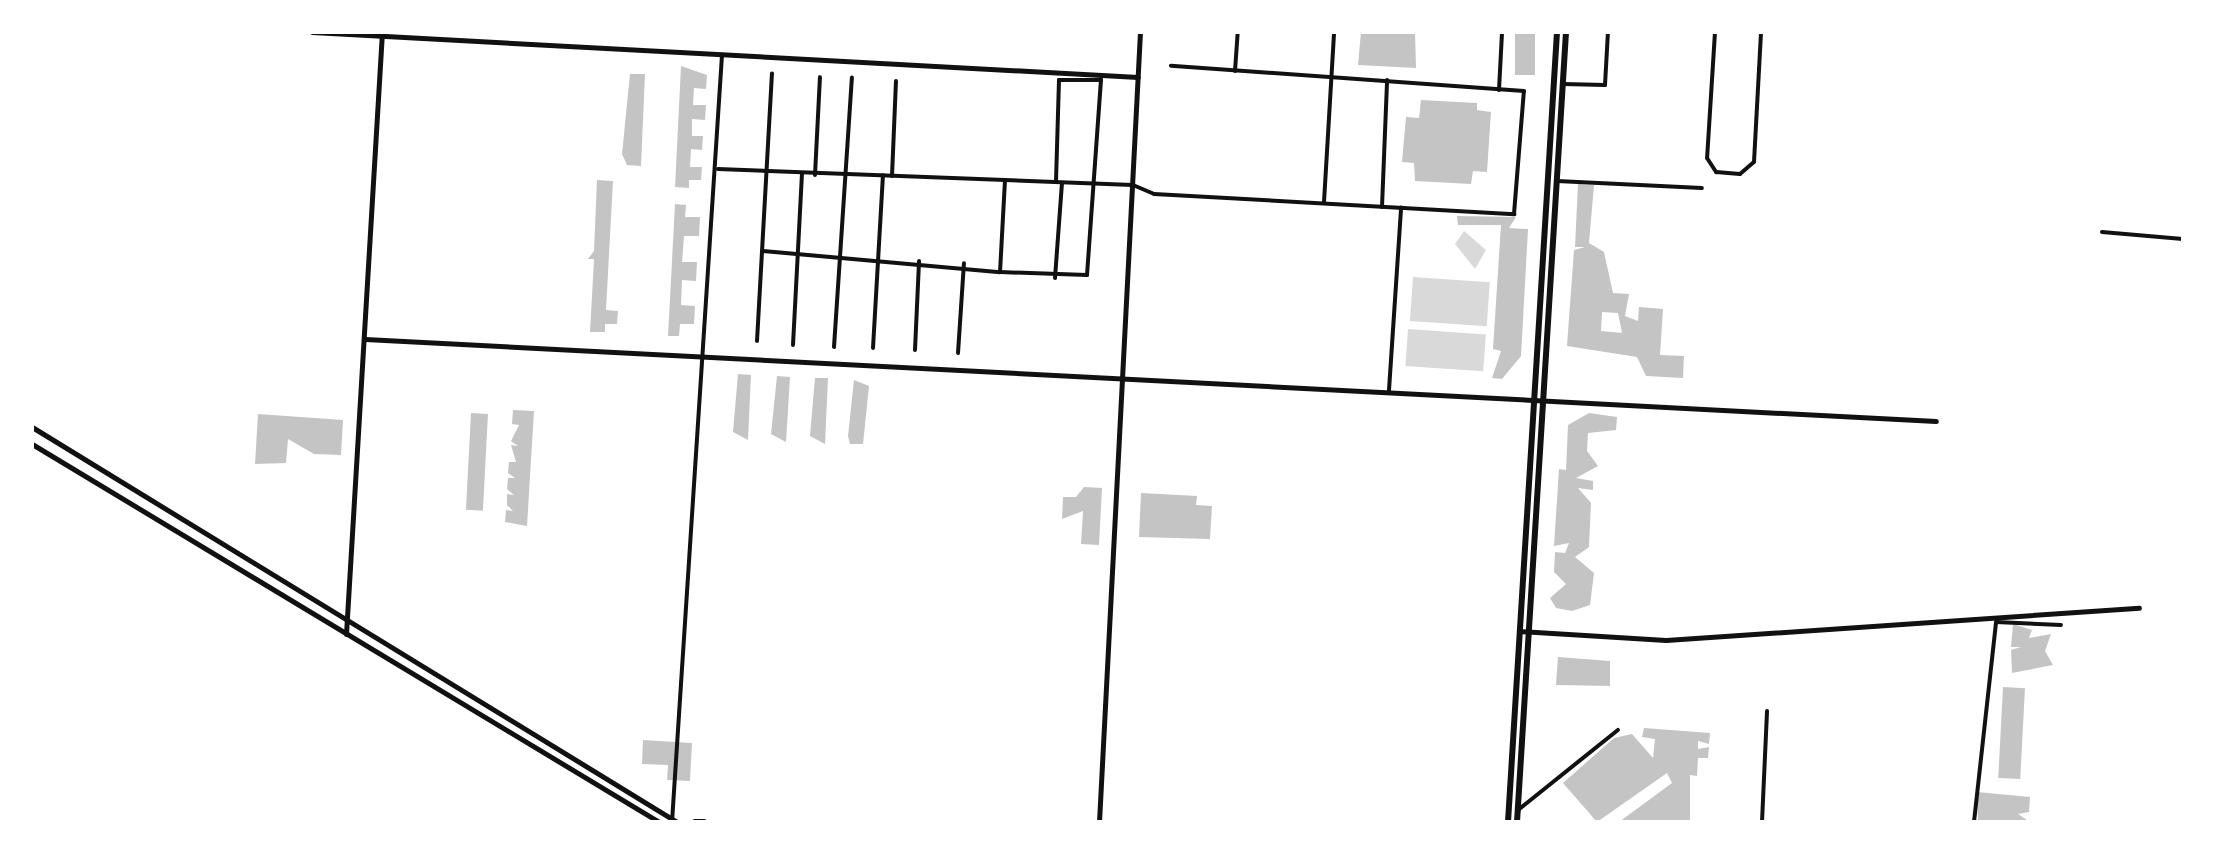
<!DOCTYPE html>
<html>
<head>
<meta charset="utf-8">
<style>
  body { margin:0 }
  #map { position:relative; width:2215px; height:854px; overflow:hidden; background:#fff; font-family:Raleway,sans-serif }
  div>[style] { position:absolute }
  .water>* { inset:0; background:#d9d9d9; transform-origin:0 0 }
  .building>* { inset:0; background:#c4c4c4; transform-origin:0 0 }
  .minor>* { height:4px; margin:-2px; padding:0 2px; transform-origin:2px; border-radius:2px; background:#111 }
  .tertiary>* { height:5px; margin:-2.5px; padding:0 2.5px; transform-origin:2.5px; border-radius:2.5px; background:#111 }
  .secondary>* { height:6px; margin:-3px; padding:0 3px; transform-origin:3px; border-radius:3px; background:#111 }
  span { translate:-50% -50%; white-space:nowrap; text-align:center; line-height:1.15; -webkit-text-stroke:6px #fff; paint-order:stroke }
  .frame { position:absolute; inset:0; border:34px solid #fff; pointer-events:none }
</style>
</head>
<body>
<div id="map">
  <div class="water">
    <div style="clip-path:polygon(1464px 231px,1486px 250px,1475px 269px,1455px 244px)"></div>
    <div style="left:1413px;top:277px;width:77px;height:44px;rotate:4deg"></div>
    <div style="left:1408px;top:329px;width:78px;height:37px;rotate:4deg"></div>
  </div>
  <div class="building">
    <div style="clip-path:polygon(1361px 32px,1415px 32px,1416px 68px,1358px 65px)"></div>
    <div style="left:1515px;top:32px;width:20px;height:43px"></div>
    <div style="clip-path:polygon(681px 66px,707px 75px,706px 89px,694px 88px,693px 105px,706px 105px,705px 120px,692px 119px,692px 136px,703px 136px,702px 150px,691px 149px,690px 167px,702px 167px,701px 180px,689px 180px,689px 188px,675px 187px)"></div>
    <div style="clip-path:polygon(630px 74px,645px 74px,641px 166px,627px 165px,622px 154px)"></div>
    <div style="clip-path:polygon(1421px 100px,1477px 103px,1477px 110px,1491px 112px,1487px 172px,1473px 171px,1471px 184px,1415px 181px,1414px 163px,1402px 162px,1406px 117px,1419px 118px)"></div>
    <div style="clip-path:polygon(597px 180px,613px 181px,606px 310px,618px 311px,617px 324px,605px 324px,605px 332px,590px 332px,594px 259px,588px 259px,594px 251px)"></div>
    <div style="clip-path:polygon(evenodd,1578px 184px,1594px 185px,1589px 243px,1604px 252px,1613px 293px,1629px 294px,1625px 316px,1638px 321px,1639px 307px,1663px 309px,1660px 355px,1684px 356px,1683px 378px,1646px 376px,1637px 357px,1567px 346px,1574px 250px,1585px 247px,1575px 247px,1578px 184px,1602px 312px,1618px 313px,1622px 333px,1601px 331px,1602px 312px)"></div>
    <div style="clip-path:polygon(675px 204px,686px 205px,685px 217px,700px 217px,699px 236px,684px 236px,682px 262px,697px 262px,696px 281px,682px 280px,681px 305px,695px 306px,694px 324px,680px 324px,679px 336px,668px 336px)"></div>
    <div style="clip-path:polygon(1457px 216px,1516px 217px,1509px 228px,1528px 229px,1521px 356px,1502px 379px,1492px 378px,1501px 351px,1493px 349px,1501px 225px,1458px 225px)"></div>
    <div style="clip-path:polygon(738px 374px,751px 375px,748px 440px,733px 432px)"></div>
    <div style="clip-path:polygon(777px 376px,790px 377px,786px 442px,771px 434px)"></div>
    <div style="clip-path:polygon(815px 378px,828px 378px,825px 444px,810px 436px)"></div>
    <div style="clip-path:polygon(854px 380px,869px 386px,863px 444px,850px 444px,848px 436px)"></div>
    <div style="clip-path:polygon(513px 410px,534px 411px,527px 526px,505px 522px,506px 510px,513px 511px,507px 505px,507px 494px,514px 495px,507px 489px,508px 478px,515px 478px,508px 473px,509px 462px,516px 462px,511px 445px,518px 446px,511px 441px,519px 425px,512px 424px)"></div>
    <div style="left:471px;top:413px;width:17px;height:97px;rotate:3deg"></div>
    <div style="clip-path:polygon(1589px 413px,1617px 417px,1616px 430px,1588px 433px,1587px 451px,1598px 466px,1576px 478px,1593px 481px,1593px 490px,1578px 488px,1591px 503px,1589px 547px,1575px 557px,1594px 573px,1590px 605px,1572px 611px,1556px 608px,1550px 598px,1566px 584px,1554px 572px,1555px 552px,1565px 553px,1569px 543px,1554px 546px,1559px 469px,1566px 470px,1568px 425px)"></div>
    <div style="clip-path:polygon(258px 414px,343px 420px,341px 455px,314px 454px,288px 439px,286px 463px,255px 464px)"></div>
    <div style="clip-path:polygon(1084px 487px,1102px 488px,1099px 545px,1081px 544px,1083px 511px,1062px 519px,1063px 497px,1076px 497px)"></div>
    <div style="clip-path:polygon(1141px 493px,1197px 496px,1196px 505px,1212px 506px,1210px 539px,1139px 537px)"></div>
    <div style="clip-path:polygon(2013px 624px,2032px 630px,2029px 638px,2051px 634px,2045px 651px,2053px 665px,2012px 673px,2011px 650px,2021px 647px,2011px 647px)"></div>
    <div style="clip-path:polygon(1558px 657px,1610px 661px,1610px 686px,1556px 685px)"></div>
    <div style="left:2003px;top:687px;width:22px;height:91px;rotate:3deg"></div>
    <div style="clip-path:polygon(1644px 728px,1710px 733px,1709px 744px,1698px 741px,1698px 749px,1709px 747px,1708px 758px,1698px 758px,1697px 776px,1690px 775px,1690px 822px,1619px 822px,1672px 783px,1667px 773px,1597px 822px,1563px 783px,1614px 738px,1632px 734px,1653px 758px,1655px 739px,1642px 737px)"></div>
    <div style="clip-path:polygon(643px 740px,692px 743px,690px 781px,667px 780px,668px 765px,642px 764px)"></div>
    <div style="clip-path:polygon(1977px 792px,2030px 797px,2029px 812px,2018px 814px,2030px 822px,1978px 822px)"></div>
  </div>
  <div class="minor">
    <div style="left:1715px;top:32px;width:126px;rotate:93.6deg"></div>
    <div style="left:1707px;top:158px;width:17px;rotate:57deg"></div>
    <div style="left:1716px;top:172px;width:24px;rotate:5deg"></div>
    <div style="left:1740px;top:174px;width:18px;rotate:-41deg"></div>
    <div style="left:1754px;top:162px;width:130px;rotate:-86.9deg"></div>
    <div style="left:1235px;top:71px;width:39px;rotate:-86deg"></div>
    <div style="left:1563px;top:84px;width:42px;rotate:1.4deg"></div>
    <div style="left:1605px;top:85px;width:53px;rotate:-86.8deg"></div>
    <div style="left:1499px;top:90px;width:58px;rotate:-87deg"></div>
    <div style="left:718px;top:169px;width:415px;rotate:2.2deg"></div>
    <div style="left:1133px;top:185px;width:23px;rotate:23deg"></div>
    <div style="left:1154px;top:194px;width:361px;rotate:3.2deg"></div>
    <div style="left:1514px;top:214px;width:123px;rotate:-85.4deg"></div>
    <div style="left:1524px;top:91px;width:354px;rotate:-175.9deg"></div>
    <div style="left:815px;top:175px;width:98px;rotate:-87.1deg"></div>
    <div style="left:892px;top:176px;width:95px;rotate:-87.6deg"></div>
    <div style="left:1005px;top:180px;width:92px;rotate:93.1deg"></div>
    <div style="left:1000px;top:272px;width:87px;rotate:2deg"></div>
    <div style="left:1087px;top:275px;width:196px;rotate:-85.9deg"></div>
    <div style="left:1101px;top:80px;width:42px;rotate:180deg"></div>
    <div style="left:1059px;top:80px;width:102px;rotate:91.7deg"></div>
    <div style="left:1557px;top:181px;width:145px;rotate:2.8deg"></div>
    <div style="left:1324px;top:202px;width:170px;rotate:-86.6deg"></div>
    <div style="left:1382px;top:207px;width:127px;rotate:-87.7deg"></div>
    <div style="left:2102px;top:232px;width:81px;rotate:4.9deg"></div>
    <div style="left:763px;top:251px;width:238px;rotate:5.1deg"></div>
    <div style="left:1055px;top:278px;width:95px;rotate:-85.8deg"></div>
    <div style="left:757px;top:341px;width:268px;rotate:-86.8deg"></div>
    <div style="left:793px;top:345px;width:171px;rotate:-87deg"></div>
    <div style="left:834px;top:347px;width:270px;rotate:-86.2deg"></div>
    <div style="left:873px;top:348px;width:173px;rotate:-86.7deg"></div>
    <div style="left:915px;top:350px;width:89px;rotate:-87.4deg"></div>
    <div style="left:958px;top:353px;width:90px;rotate:-86.2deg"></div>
    <div style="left:1389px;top:390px;width:183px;rotate:-86.2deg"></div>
    <div style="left:1518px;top:810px;width:128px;rotate:-38.7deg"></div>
    <div style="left:672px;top:822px;width:769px;rotate:-86.27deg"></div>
    <div style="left:1762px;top:822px;width:111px;rotate:-87.4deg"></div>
    <div style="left:1974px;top:822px;width:201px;rotate:-83.7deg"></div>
    <div style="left:1996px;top:622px;width:65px;rotate:2.6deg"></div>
  </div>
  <div class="tertiary">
    <div style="left:312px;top:32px;width:827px;rotate:3.12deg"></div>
    <div style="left:365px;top:339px;width:1573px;rotate:2.99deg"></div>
    <div style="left:32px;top:427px;width:756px;rotate:31.48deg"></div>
    <div style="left:32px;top:444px;width:732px;rotate:31.08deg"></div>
    <div style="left:1519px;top:631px;width:147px;rotate:3.5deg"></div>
    <div style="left:1666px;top:640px;width:474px;rotate:-3.9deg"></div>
    <div style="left:346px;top:634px;width:603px;rotate:-86.58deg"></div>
    <div style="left:1099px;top:822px;width:791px;rotate:-87.03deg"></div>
  </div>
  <div class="secondary">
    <div style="left:695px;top:822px;width:9px"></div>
    <div style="left:1508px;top:822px;width:792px;rotate:-86.45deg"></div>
    <div style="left:1517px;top:822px;width:792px;rotate:-86.45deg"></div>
  </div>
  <div class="frame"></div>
</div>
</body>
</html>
